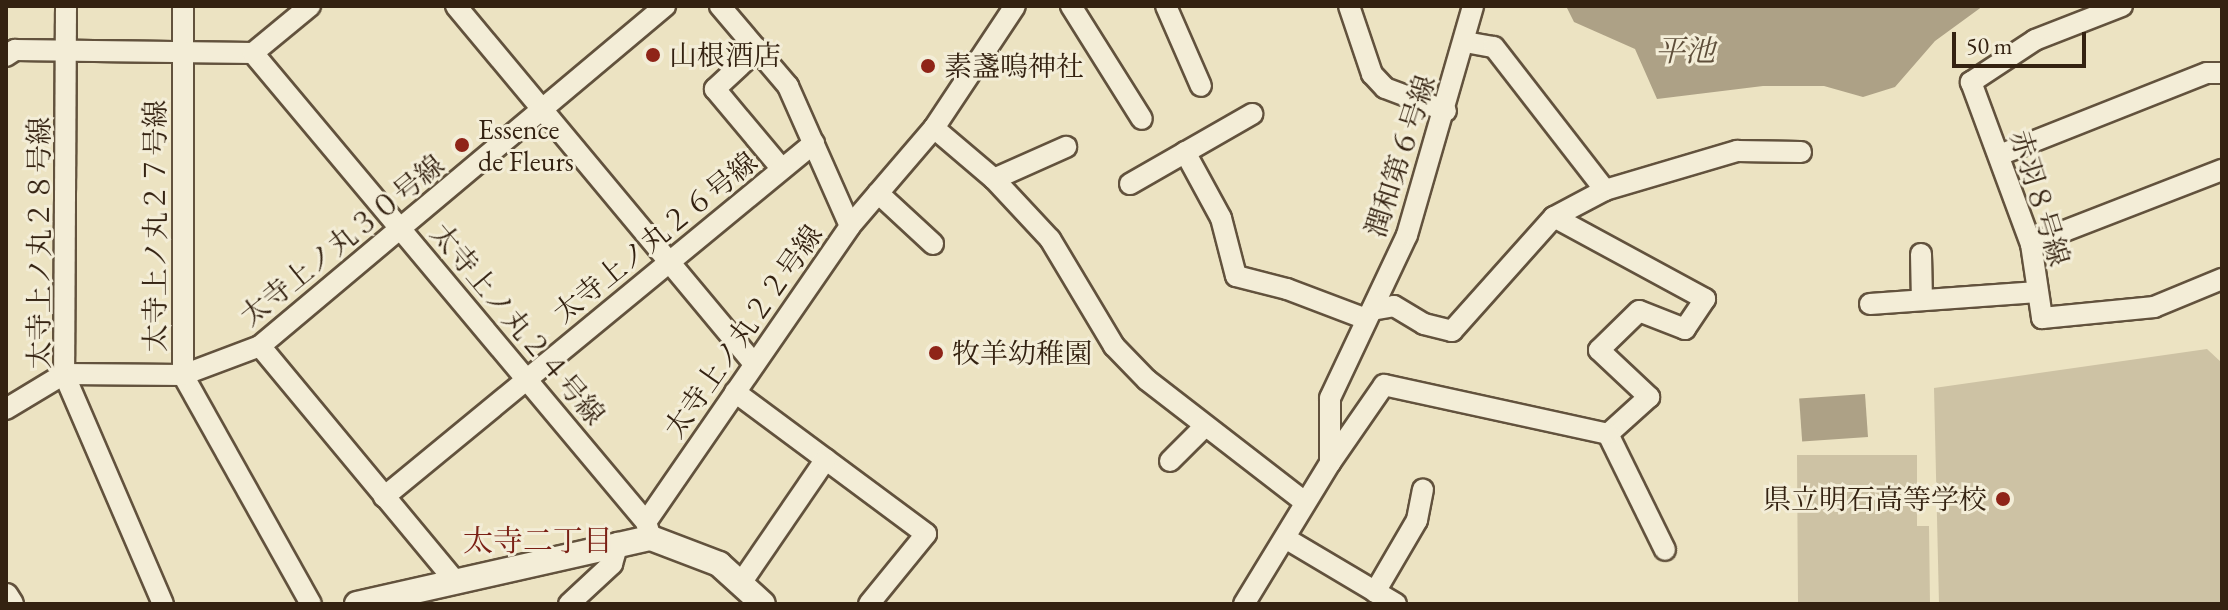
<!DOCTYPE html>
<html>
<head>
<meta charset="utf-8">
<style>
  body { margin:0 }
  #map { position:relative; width:2228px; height:610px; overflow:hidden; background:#ece3c2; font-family:"EB Garamond","Noto Serif JP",serif }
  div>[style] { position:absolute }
  .green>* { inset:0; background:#cdc2a4 }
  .water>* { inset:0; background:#ada186; transform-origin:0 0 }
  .roads { filter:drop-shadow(2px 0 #62523d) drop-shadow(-2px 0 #62523d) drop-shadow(0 2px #62523d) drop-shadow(0 -2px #62523d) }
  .minor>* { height:20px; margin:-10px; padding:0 10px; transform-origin:10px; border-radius:10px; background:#f3edd7 }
  .tertiary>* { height:24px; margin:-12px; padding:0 12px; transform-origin:12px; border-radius:12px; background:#f3edd7 }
  .dots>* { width:22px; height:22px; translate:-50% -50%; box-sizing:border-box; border:4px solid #f3edd7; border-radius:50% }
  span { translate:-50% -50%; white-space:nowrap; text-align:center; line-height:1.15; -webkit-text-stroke:6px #f3edd7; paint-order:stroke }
  .poi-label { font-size:28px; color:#342211 }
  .left { translate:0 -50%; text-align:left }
  .right { translate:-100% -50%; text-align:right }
  .street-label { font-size:28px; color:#342211 }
  .water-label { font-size:30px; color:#5e4e3a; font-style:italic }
  .neighbourhood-label { font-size:30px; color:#7a1f14 }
  .frame { position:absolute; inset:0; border:8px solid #342211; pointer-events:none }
  .scale { position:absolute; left:1952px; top:32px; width:134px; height:36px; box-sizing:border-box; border:4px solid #342211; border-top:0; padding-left:10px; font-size:24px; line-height:28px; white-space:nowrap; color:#342211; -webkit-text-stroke:6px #f3edd7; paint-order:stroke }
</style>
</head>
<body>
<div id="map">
  <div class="green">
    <div style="clip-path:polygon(2207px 349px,2222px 363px,2222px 604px,1939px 604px,1934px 388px)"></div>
    <div style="clip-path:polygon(1797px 455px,1917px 455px,1917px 526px,1929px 526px,1930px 604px,1798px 604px)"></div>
  </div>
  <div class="water">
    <div style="clip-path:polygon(1566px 6px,1983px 6px,1935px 41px,1895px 87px,1863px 97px,1824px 86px,1763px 86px,1657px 99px,1635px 49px,1574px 22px)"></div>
    <div style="left:1865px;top:394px;width:43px;height:66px;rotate:86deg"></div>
  </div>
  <div class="roads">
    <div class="minor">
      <div style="left:66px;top:6px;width:368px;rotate:90.3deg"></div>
      <div style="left:64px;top:374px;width:250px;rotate:66.7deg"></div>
      <div style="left:183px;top:6px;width:369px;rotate:90deg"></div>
      <div style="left:183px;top:375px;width:262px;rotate:60.8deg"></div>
      <div style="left:456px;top:6px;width:466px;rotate:50.2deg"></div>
      <div style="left:1071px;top:6px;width:133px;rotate:57.9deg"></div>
      <div style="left:1166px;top:6px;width:87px;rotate:66.4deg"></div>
      <div style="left:1349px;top:6px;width:72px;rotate:71.3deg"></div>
      <div style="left:1372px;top:74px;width:19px;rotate:47deg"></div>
      <div style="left:1385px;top:88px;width:65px;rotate:20.7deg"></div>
      <div style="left:2122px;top:6px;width:93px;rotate:158.7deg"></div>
      <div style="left:2035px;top:40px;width:77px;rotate:146.7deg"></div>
      <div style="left:1971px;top:82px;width:173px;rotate:69.7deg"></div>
      <div style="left:2031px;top:244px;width:75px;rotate:81.5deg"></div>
      <div style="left:2042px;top:318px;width:113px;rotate:-5.6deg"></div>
      <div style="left:2154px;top:307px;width:74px;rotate:-22.4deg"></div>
      <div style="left:1465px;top:42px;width:29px;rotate:10deg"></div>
      <div style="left:1494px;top:47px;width:181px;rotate:52.2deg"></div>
      <div style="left:758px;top:49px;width:59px;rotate:137.1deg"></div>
      <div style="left:715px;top:89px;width:104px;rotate:50.1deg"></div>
      <div style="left:253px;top:53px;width:612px;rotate:50.04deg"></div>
      <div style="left:646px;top:522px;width:17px;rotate:73deg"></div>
      <div style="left:6px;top:56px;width:11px;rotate:-34deg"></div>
      <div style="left:15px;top:50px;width:238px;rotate:0.7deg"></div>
      <div style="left:253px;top:53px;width:74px;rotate:-39.5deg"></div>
      <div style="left:934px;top:128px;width:146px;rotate:-56.4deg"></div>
      <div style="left:1185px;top:152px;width:75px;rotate:61.4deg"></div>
      <div style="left:1221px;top:218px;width:60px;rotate:75.5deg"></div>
      <div style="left:1236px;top:276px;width:53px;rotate:14.3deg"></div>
      <div style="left:1287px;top:289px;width:85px;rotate:20.8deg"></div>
      <div style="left:2002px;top:154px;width:220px;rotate:-21.6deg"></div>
      <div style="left:2207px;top:73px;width:15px"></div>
      <div style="left:994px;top:179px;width:79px;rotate:-24deg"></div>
      <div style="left:1130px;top:184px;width:141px;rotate:-29.8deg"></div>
      <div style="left:878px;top:193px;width:75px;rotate:42.8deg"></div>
      <div style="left:1554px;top:217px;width:172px;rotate:28.5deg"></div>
      <div style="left:1705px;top:299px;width:36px;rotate:124deg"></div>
      <div style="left:1685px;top:329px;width:49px;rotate:-158.6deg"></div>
      <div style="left:1639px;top:311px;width:56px;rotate:135.7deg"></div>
      <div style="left:1599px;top:350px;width:69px;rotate:43.2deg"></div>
      <div style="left:1649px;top:397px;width:55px;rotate:137.9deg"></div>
      <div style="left:850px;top:226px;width:129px;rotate:-49.4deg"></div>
      <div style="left:934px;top:128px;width:79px;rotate:40.4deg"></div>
      <div style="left:994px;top:179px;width:82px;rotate:47deg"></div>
      <div style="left:1050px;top:239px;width:125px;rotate:59.1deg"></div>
      <div style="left:1114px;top:346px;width:47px;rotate:45.9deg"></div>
      <div style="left:1147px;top:380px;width:200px;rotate:37.7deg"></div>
      <div style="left:2031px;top:244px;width:205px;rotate:-21.2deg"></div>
      <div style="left:1921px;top:254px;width:46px;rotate:88.8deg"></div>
      <div style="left:1870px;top:304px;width:168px;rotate:-4.1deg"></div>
      <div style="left:1372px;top:310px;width:22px;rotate:-10deg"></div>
      <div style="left:1394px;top:306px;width:35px;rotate:31deg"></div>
      <div style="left:1424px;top:324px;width:29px;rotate:14deg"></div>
      <div style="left:1452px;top:331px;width:153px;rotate:-48.2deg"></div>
      <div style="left:1554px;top:217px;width:58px;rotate:-27.9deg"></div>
      <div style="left:1605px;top:190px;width:138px;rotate:-16.5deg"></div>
      <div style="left:1737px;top:151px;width:64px;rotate:0.9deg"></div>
      <div style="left:260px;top:346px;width:304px;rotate:50.3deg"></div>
      <div style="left:735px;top:392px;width:238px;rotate:36.6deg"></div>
      <div style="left:926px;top:534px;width:90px;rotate:129.2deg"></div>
      <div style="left:6px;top:409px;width:68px;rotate:-31.1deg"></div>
      <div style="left:64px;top:374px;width:119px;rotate:0.5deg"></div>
      <div style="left:183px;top:375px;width:82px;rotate:-20.6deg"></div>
      <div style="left:260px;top:346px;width:529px;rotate:-40.01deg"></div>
      <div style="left:1608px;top:434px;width:129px;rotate:63.8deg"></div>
      <div style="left:1170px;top:461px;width:49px;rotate:-45deg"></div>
      <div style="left:1330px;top:463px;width:95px;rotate:-55.3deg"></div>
      <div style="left:1384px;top:385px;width:229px;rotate:12.3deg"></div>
      <div style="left:384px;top:497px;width:557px;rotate:-39.46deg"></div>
      <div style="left:646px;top:522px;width:359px;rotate:-55.4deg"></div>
      <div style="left:850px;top:226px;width:153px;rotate:-113.9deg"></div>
      <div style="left:788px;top:86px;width:105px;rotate:-130.4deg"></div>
      <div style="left:1285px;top:538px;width:129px;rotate:30.7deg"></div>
      <div style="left:741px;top:583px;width:150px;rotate:-55.6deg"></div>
      <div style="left:1375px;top:592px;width:83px;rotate:-59.7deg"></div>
      <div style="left:1417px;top:520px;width:31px;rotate:-79deg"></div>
      <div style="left:569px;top:604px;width:59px;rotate:-42.9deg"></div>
      <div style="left:612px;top:564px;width:22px;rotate:-74deg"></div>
      <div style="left:1244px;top:604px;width:165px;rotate:-58.6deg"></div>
      <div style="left:1330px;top:463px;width:65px;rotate:-90deg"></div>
      <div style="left:1330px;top:398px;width:180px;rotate:-64.7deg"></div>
      <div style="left:1407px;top:235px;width:238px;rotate:-73.9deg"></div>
    </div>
    <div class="tertiary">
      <div style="left:6px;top:596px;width:9px;rotate:58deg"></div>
      <div style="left:357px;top:604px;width:301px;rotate:-12.7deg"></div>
      <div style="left:651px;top:538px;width:73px;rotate:20.9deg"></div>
      <div style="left:719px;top:564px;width:59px;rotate:42.3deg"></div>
    </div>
  </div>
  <div class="dots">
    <div style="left:653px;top:55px;background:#8f2418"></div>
    <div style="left:928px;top:66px;background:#8f2418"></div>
    <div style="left:462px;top:145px;background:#8f2418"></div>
    <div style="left:936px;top:353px;background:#8f2418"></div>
    <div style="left:2003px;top:499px;background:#8f2418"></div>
  </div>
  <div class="poi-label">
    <span class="left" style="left:669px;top:55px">山根酒店</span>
    <span class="left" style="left:944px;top:66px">素盞嗚神社</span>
    <span class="left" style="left:478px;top:145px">Essence<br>de Fleurs</span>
    <span class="left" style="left:952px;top:353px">牧羊幼稚園</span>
    <span class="right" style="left:1987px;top:499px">県立明石高等学校</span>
  </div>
  <div class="street-label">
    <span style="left:1400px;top:156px;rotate:-72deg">潤和第６号線</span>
    <span style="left:2040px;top:198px;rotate:73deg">赤羽８号線</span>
    <span style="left:155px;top:226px;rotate:-90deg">太寺上ノ丸２７号線</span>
    <span style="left:655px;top:237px;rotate:-39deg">太寺上ノ丸２６号線</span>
    <span style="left:342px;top:240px;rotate:-39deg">太寺上ノ丸３０号線</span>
    <span style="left:39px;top:243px;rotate:-90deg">太寺上ノ丸２８号線</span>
    <span style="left:518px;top:324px;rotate:50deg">太寺上ノ丸２４号線</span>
    <span style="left:743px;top:331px;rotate:-55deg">太寺上ノ丸２２号線</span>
  </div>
  <div class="water-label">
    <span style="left:1685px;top:51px">平池</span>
  </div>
  <div class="neighbourhood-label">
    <span style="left:538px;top:541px">太寺二丁目</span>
  </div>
  <div class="frame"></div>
  <div class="scale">50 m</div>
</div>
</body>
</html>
